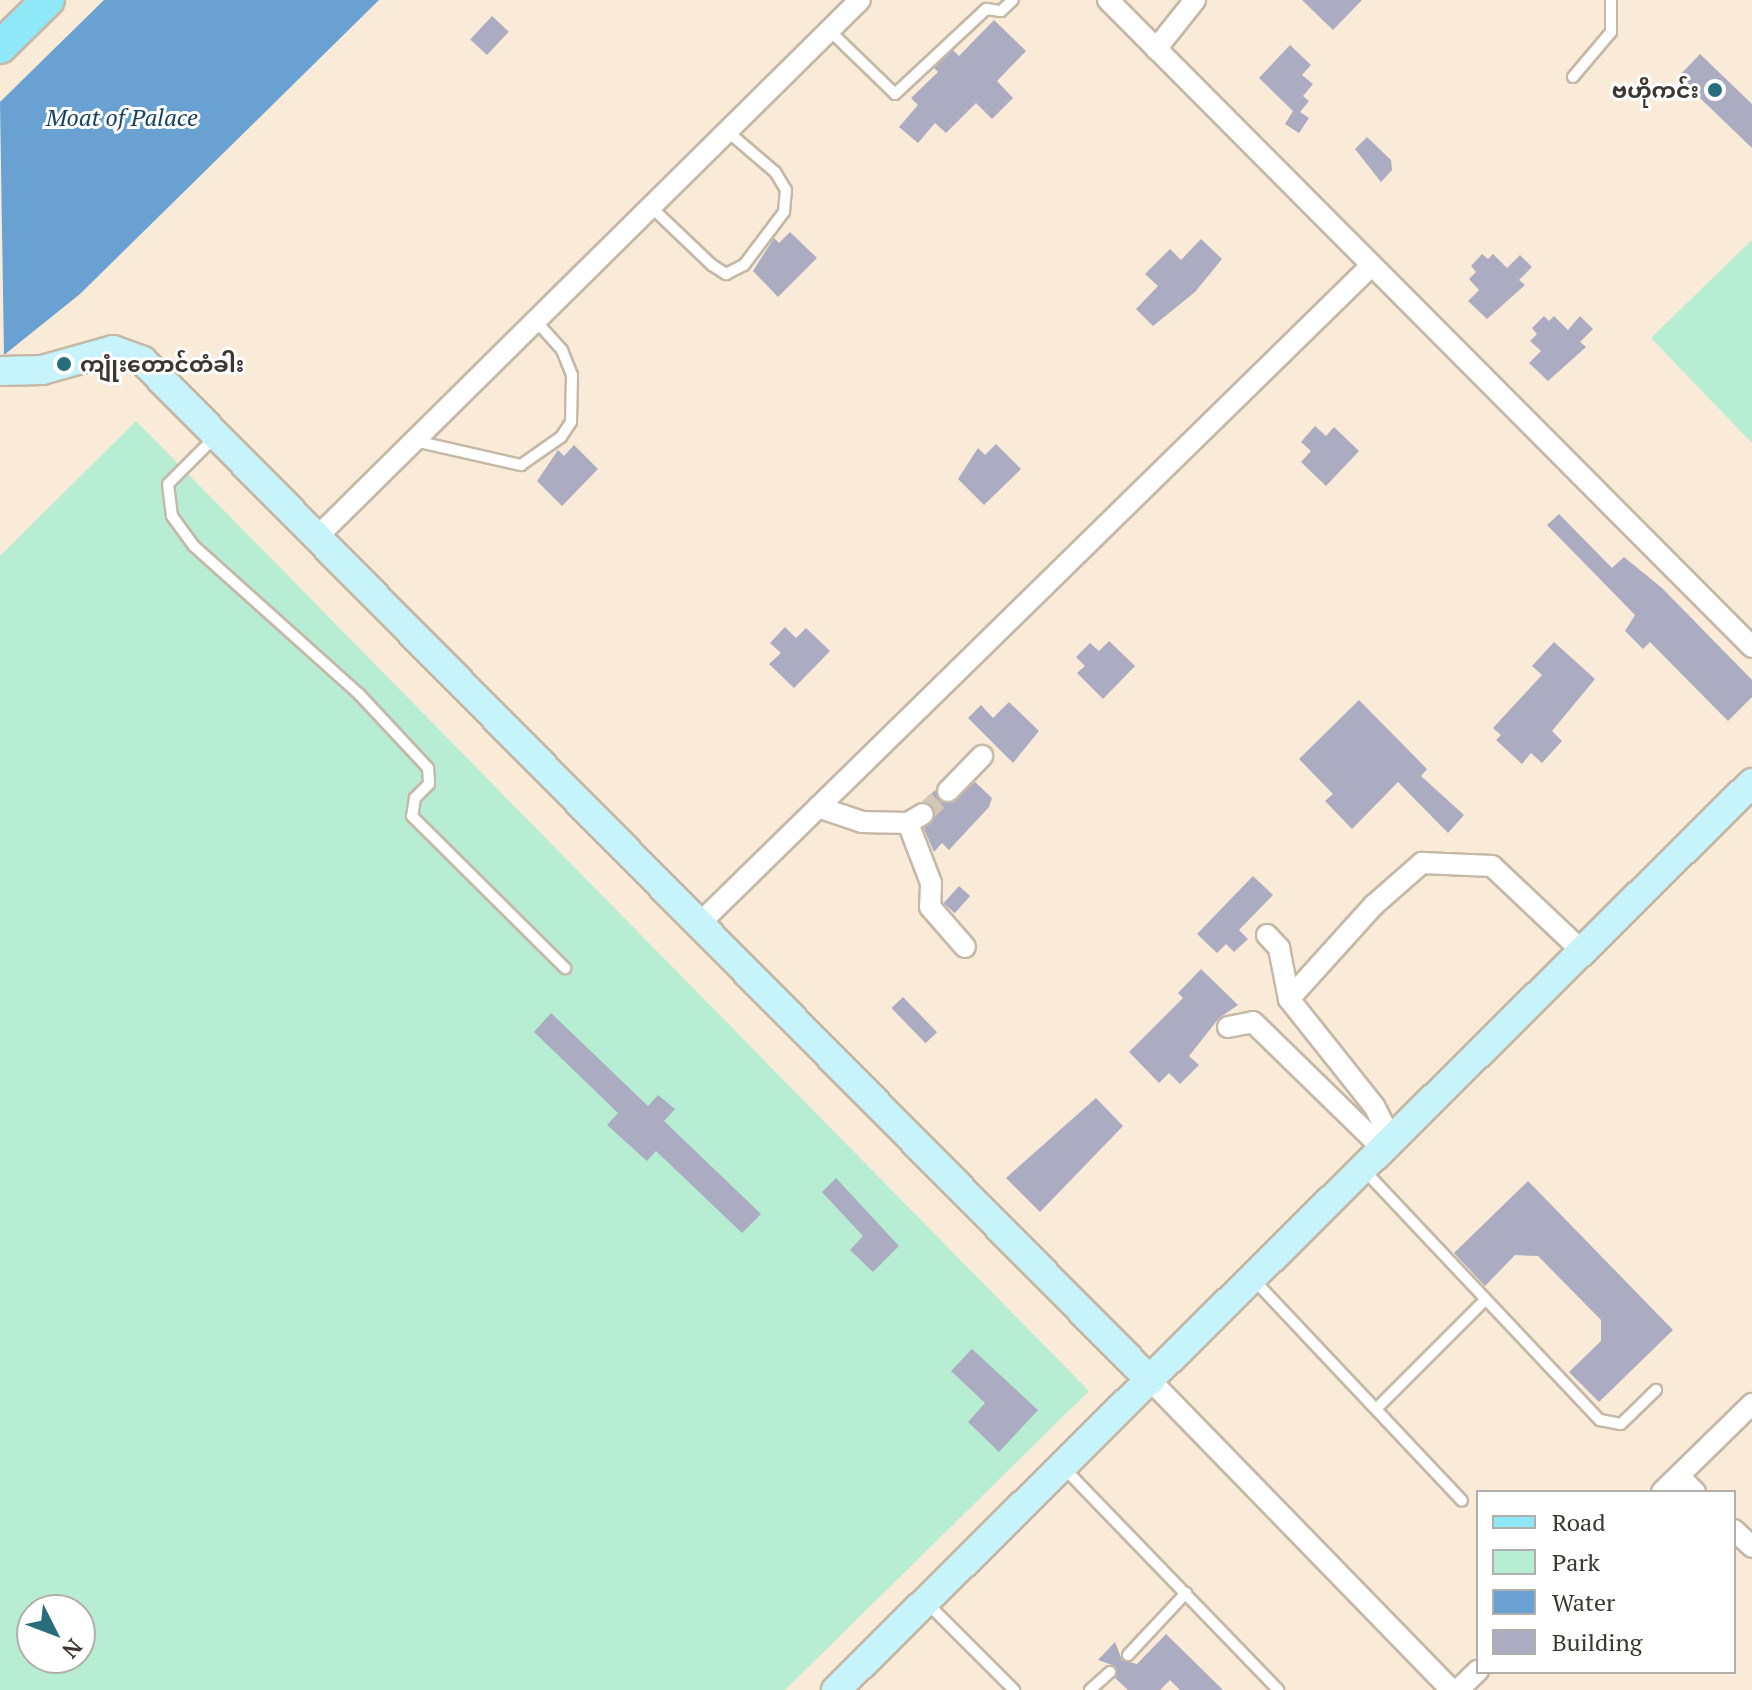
<!DOCTYPE html>
<html>
<head>
<meta charset="utf-8">
<style>
  body { margin:0 }
  #map { position:relative; width:1752px; height:1690px; overflow:hidden; background:#f9ebd8; font-family:"PT Serif","Noto Sans Myanmar",serif }
  div>[style] { position:absolute }
  .green>* { inset:0; background:#b6edd3 }
  .water>* { inset:0; background:#68a1d2 }
  .building>* { inset:0; background:#abacc1; transform-origin:0 0 }
  .street-tunnel>* { height:20px; margin-top:-10px; transform-origin:0; background:repeating-linear-gradient(90deg,#d3c7b6 0 20px,transparent 0 30px) }
  .roads { filter:drop-shadow(2px 0 #c5b8a6) drop-shadow(-2px 0 #c5b8a6) drop-shadow(0 2px #c5b8a6) drop-shadow(0 -2px #c5b8a6) }
  .lane>* { height:10px; margin:-5px; padding:0 5px; transform-origin:5px; border-radius:5px; background:#fff }
  .street>* { height:20px; margin:-10px; padding:0 10px; transform-origin:10px; border-radius:10px; background:#fff }
  .secondary>* { height:28px; margin:-14px; padding:0 14px; transform-origin:14px; border-radius:14px; background:#c7f3fb }
  .primary>* { height:32px; margin:-16px; padding:0 16px; transform-origin:16px; border-radius:16px; background:#8fe8f8 }
  .dots>* { width:22px; height:22px; translate:-50% -50%; box-sizing:border-box; border:4px solid #fff; border-radius:50% }
  span { translate:-50% -50%; white-space:nowrap; text-align:center; line-height:1.15; -webkit-text-stroke:6px #fff; paint-order:stroke }
  .poi-label { font-size:22px; color:#3c3730; font-weight:700 }
  .right { translate:-100% -50%; text-align:right }
  .left { translate:0 -50%; text-align:left }
  .water-label { font-size:24px; color:#184264; font-style:italic }
  .legend { position:absolute; left:1476px; top:1490px; width:260px; height:184px; box-sizing:border-box; background:#fff; border:2px solid #b1afac; margin:0; padding:10px 14px; list-style:none; font-size:24px; color:#3c3730 }
  .legend li { display:flex; align-items:center; gap:16px; height:40px }
  .legend b { width:40px; border:2px solid #b1afac }
  .north { position:absolute; left:16px; top:1594px; width:80px; height:80px; box-sizing:border-box; background:#fff; border:2px solid #b1afac; border-radius:50%; rotate:132deg; font-size:22px; font-weight:700; line-height:32px; text-align:center; color:#3c3730 }
  .north::after { content:''; display:block; margin:auto; width:28px; height:36px; background:#276e7a; clip-path:polygon(50% 0,100% 100%,50% 72%,0 100%) }
</style>
</head>
<body>
<div id="map">
  <div class="green">
    <div style="clip-path:polygon(1752px 240px,1752px 443px,1651px 338px)"></div>
    <div style="clip-path:polygon(evenodd,136px 421px,1089px 1391px,785px 1690px,0 1690px,0 556px,136px 421px,32px 1610px,80px 1610px,80px 1658px,32px 1658px,32px 1610px)"></div>
  </div>
  <div class="water">
    <div style="clip-path:polygon(104px 0,379px 0,80px 294px,4px 355px,0 102px)"></div>
  </div>
  <div class="building">
    <div style="clip-path:polygon(1302px 0,1362px 0,1333px 30px)"></div>
    <div style="left:492px;top:16px;width:23px;height:32px;rotate:43deg"></div>
    <div style="clip-path:polygon(994px 20px,1026px 51px,997px 81px,1013px 98px,992px 119px,976px 103px,946px 133px,935px 123px,918px 143px,899px 127px,918px 105px,911px 98px,938px 72px,934px 68px,953px 50px,959px 56px)"></div>
    <div style="clip-path:polygon(1290px 45px,1311px 65px,1302px 75px,1313px 84px,1303px 96px,1309px 101px,1300px 112px,1309px 118px,1299px 133px,1285px 124px,1293px 111px,1259px 78px)"></div>
    <div style="clip-path:polygon(1700px 54px,1752px 104px,1752px 148px,1678px 77px)"></div>
    <div style="clip-path:polygon(1367px 137px,1391px 160px,1392px 170px,1381px 182px,1355px 149px)"></div>
    <div style="clip-path:polygon(790px 232px,817px 258px,778px 297px,753px 271px,774px 238px,779px 243px)"></div>
    <div style="clip-path:polygon(1201px 239px,1222px 259px,1195px 292px,1153px 326px,1136px 309px,1158px 286px,1145px 274px,1170px 249px,1181px 260px)"></div>
    <div style="clip-path:polygon(1482px 254px,1488px 259px,1493px 254px,1507px 268px,1520px 255px,1532px 267px,1519px 280px,1525px 285px,1487px 319px,1468px 301px,1479px 290px,1469px 279px,1476px 272px,1471px 266px)"></div>
    <div style="clip-path:polygon(1544px 316px,1549px 321px,1554px 316px,1568px 330px,1580px 316px,1593px 329px,1580px 342px,1586px 347px,1548px 381px,1529px 363px,1541px 351px,1530px 341px,1537px 334px,1532px 328px)"></div>
    <div style="clip-path:polygon(1315px 426px,1326px 436px,1334px 427px,1359px 451px,1326px 486px,1301px 462px,1311px 451px,1301px 442px)"></div>
    <div style="clip-path:polygon(996px 444px,1021px 469px,984px 505px,958px 479px,978px 448px,985px 455px)"></div>
    <div style="clip-path:polygon(574px 445px,598px 469px,562px 506px,537px 481px,558px 450px,564px 456px)"></div>
    <div style="clip-path:polygon(1559px 514px,1612px 568px,1624px 557px,1662px 588px,1752px 680px,1752px 697px,1728px 721px,1650px 642px,1643px 649px,1625px 631px,1635px 615px,1547px 525px)"></div>
    <div style="clip-path:polygon(785px 627px,796px 638px,806px 628px,830px 651px,794px 688px,769px 664px,781px 653px,770px 643px)"></div>
    <div style="clip-path:polygon(1109px 641px,1135px 666px,1103px 699px,1077px 673px,1085px 666px,1076px 657px,1090px 643px,1099px 651px)"></div>
    <div style="clip-path:polygon(1554px 642px,1595px 679px,1552px 731px,1562px 741px,1542px 763px,1531px 753px,1522px 764px,1496px 740px,1501px 735px,1493px 728px,1542px 675px,1532px 666px)"></div>
    <div style="clip-path:polygon(1359px 700px,1427px 769px,1421px 776px,1464px 815px,1448px 833px,1398px 782px,1352px 829px,1325px 801px,1333px 794px,1299px 759px)"></div>
    <div style="clip-path:polygon(1009px 702px,1039px 731px,1013px 763px,968px 718px,981px 705px,993px 718px)"></div>
    <div style="clip-path:polygon(975px 782px,992px 798px,989px 807px,949px 850px,942px 843px,934px 852px,924px 829px,936px 813px,924px 801px,935px 790px,940px 801px,952px 803px)"></div>
    <div style="clip-path:polygon(1253px 876px,1273px 895px,1239px 930px,1248px 939px,1234px 952px,1226px 944px,1217px 953px,1197px 934px)"></div>
    <div style="left:959px;top:886px;width:15px;height:23px;rotate:42deg"></div>
    <div style="clip-path:polygon(1201px 969px,1238px 1005px,1219px 1018px,1189px 1056px,1199px 1065px,1180px 1084px,1169px 1073px,1159px 1083px,1129px 1052px,1183px 998px,1178px 993px)"></div>
    <div style="left:903px;top:997px;width:49px;height:16px;rotate:46deg"></div>
    <div style="clip-path:polygon(551px 1013px,648px 1106px,658px 1095px,675px 1109px,664px 1121px,761px 1214px,742px 1233px,656px 1151px,647px 1161px,607px 1125px,618px 1113px,534px 1032px)"></div>
    <div style="clip-path:polygon(1096px 1098px,1123px 1126px,1040px 1212px,1006px 1178px)"></div>
    <div style="clip-path:polygon(836px 1178px,899px 1246px,873px 1272px,850px 1250px,863px 1236px,822px 1192px)"></div>
    <div style="clip-path:polygon(1528px 1181px,1673px 1330px,1599px 1402px,1569px 1372px,1601px 1341px,1601px 1320px,1538px 1256px,1515px 1255px,1485px 1286px,1454px 1253px)"></div>
    <div style="clip-path:polygon(972px 1349px,1038px 1410px,999px 1452px,968px 1422px,985px 1403px,951px 1371px)"></div>
    <div style="clip-path:polygon(1166px 1634px,1223px 1690px,1180px 1690px,1170px 1680px,1160px 1690px,1128px 1690px,1115px 1678px,1115px 1666px,1098px 1660px,1115px 1642px,1122px 1660px,1137px 1664px)"></div>
  </div>
  <div class="street-tunnel">
    <div style="left:923px;top:814px;width:34px;rotate:-43deg"></div>
  </div>
  <div class="roads">
    <div class="lane">
      <div style="left:829px;top:30px;width:92px;rotate:44.1deg"></div>
      <div style="left:895px;top:94px;width:125px;rotate:-43deg"></div>
      <div style="left:986px;top:9px;width:15px;rotate:8deg"></div>
      <div style="left:1001px;top:11px;width:16px;rotate:-43deg"></div>
      <div style="left:1573px;top:77px;width:59px;rotate:-49.8deg"></div>
      <div style="left:1611px;top:32px;width:32px;rotate:-90deg"></div>
      <div style="left:650px;top:206px;width:86px;rotate:43.6deg"></div>
      <div style="left:712px;top:265px;width:17px;rotate:33deg"></div>
      <div style="left:726px;top:274px;width:20px;rotate:-27deg"></div>
      <div style="left:744px;top:265px;width:66px;rotate:-53deg"></div>
      <div style="left:784px;top:212px;width:22px;rotate:-85deg"></div>
      <div style="left:786px;top:190px;width:21px;rotate:-121deg"></div>
      <div style="left:775px;top:172px;width:65px;rotate:-139.4deg"></div>
      <div style="left:215px;top:437px;width:66px;rotate:135deg"></div>
      <div style="left:168px;top:484px;width:32px;rotate:83deg"></div>
      <div style="left:172px;top:516px;width:37px;rotate:54deg"></div>
      <div style="left:194px;top:546px;width:222px;rotate:41.9deg"></div>
      <div style="left:359px;top:694px;width:101px;rotate:47deg"></div>
      <div style="left:428px;top:768px;width:16px;rotate:86deg"></div>
      <div style="left:429px;top:784px;width:20px;rotate:135deg"></div>
      <div style="left:415px;top:798px;width:18px;rotate:99deg"></div>
      <div style="left:412px;top:816px;width:216px;rotate:44.8deg"></div>
      <div style="left:415px;top:441px;width:109px;rotate:12.8deg"></div>
      <div style="left:521px;top:465px;width:49px;rotate:-35deg"></div>
      <div style="left:561px;top:437px;width:18px;rotate:-56deg"></div>
      <div style="left:571px;top:422px;width:47px;rotate:-88.8deg"></div>
      <div style="left:572px;top:375px;width:27px;rotate:-112deg"></div>
      <div style="left:562px;top:350px;width:38px;rotate:-132deg"></div>
      <div style="left:1364px;top:1170px;width:344px;rotate:46.7deg"></div>
      <div style="left:1600px;top:1420px;width:21px;rotate:11deg"></div>
      <div style="left:1621px;top:1424px;width:49px;rotate:-44.2deg"></div>
      <div style="left:1254px;top:1280px;width:303px;rotate:46.7deg"></div>
      <div style="left:1379px;top:1406px;width:151px;rotate:-45deg"></div>
      <div style="left:1063px;top:1467px;width:310px;rotate:46deg"></div>
      <div style="left:928px;top:1604px;width:122px;rotate:45deg"></div>
      <div style="left:1128px;top:1655px;width:85px;rotate:-46.9deg"></div>
      <div style="left:1090px;top:1690px;width:27px;rotate:-42deg"></div>
    </div>
    <div class="street">
      <div style="left:1108px;top:0;width:913px;rotate:45.13deg"></div>
      <div style="left:1156px;top:49px;width:63px;rotate:-51.5deg"></div>
      <div style="left:318px;top:536px;width:762px;rotate:-44.68deg"></div>
      <div style="left:948px;top:791px;width:49px;rotate:-45.8deg"></div>
      <div style="left:818px;top:807px;width:46px;rotate:18.8deg"></div>
      <div style="left:862px;top:822px;width:46px;rotate:1.2deg"></div>
      <div style="left:908px;top:823px;width:17px;rotate:-31deg"></div>
      <div style="left:908px;top:823px;width:64px;rotate:69deg"></div>
      <div style="left:931px;top:883px;width:24px;rotate:92deg"></div>
      <div style="left:930px;top:907px;width:53px;rotate:48.8deg"></div>
      <div style="left:700px;top:923px;width:939px;rotate:-44.4deg"></div>
      <div style="left:1267px;top:935px;width:18px;rotate:47deg"></div>
      <div style="left:1279px;top:948px;width:52px;rotate:78.9deg"></div>
      <div style="left:1228px;top:1027px;width:25px;rotate:-11deg"></div>
      <div style="left:1253px;top:1022px;width:182px;rotate:44.3deg"></div>
      <div style="left:1392px;top:1141px;width:39px;rotate:-117deg"></div>
      <div style="left:1374px;top:1106px;width:137px;rotate:-128.5deg"></div>
      <div style="left:1289px;top:999px;width:127px;rotate:-47.9deg"></div>
      <div style="left:1374px;top:905px;width:64px;rotate:-41.2deg"></div>
      <div style="left:1422px;top:863px;width:70px;rotate:2.5deg"></div>
      <div style="left:1492px;top:866px;width:125px;rotate:43.4deg"></div>
      <div style="left:1150px;top:1380px;width:432px;rotate:45.8deg"></div>
      <div style="left:1679px;top:1476px;width:23px;rotate:45deg"></div>
      <div style="left:1662px;top:1492px;width:126px;rotate:-44.4deg"></div>
      <div style="left:1734px;top:1530px;width:25px;rotate:43deg"></div>
      <div style="left:1458px;top:1690px;width:28px;rotate:-44deg"></div>
    </div>
    <div class="secondary">
      <div style="left:0;top:371px;width:42px;rotate:-1.4deg"></div>
      <div style="left:42px;top:370px;width:74px;rotate:-15.7deg"></div>
      <div style="left:113px;top:350px;width:32px;rotate:20deg"></div>
      <div style="left:143px;top:361px;width:1433px;rotate:45.34deg"></div>
      <div style="left:836px;top:1690px;width:1289px;rotate:-44.72deg"></div>
    </div>
    <div class="primary">
      <div style="left:0;top:47px;width:67px;rotate:-44.4deg"></div>
    </div>
  </div>
  <div class="dots">
    <div style="left:1715px;top:90px;background:#276e7a"></div>
    <div style="left:64px;top:364px;background:#276e7a"></div>
  </div>
  <div class="poi-label">
    <span class="right" style="left:1699px;top:90px">ဗဟိုကင်း</span>
    <span class="left" style="left:80px;top:364px">ကျုံးတောင်တံခါး</span>
  </div>
  <div class="water-label">
    <span style="left:122px;top:118px">Moat of Palace</span>
  </div>
  <ul class="legend">
  <li><b style="height:10px;background:#8fe8f8"></b>Road</li>
  <li><b style="height:22px;background:#b6edd3"></b>Park</li>
  <li><b style="height:22px;background:#68a1d2"></b>Water</li>
  <li><b style="height:22px;background:#abacc1"></b>Building</li>
  </ul>
  <div class="north">N</div>
</div>
</body>
</html>
